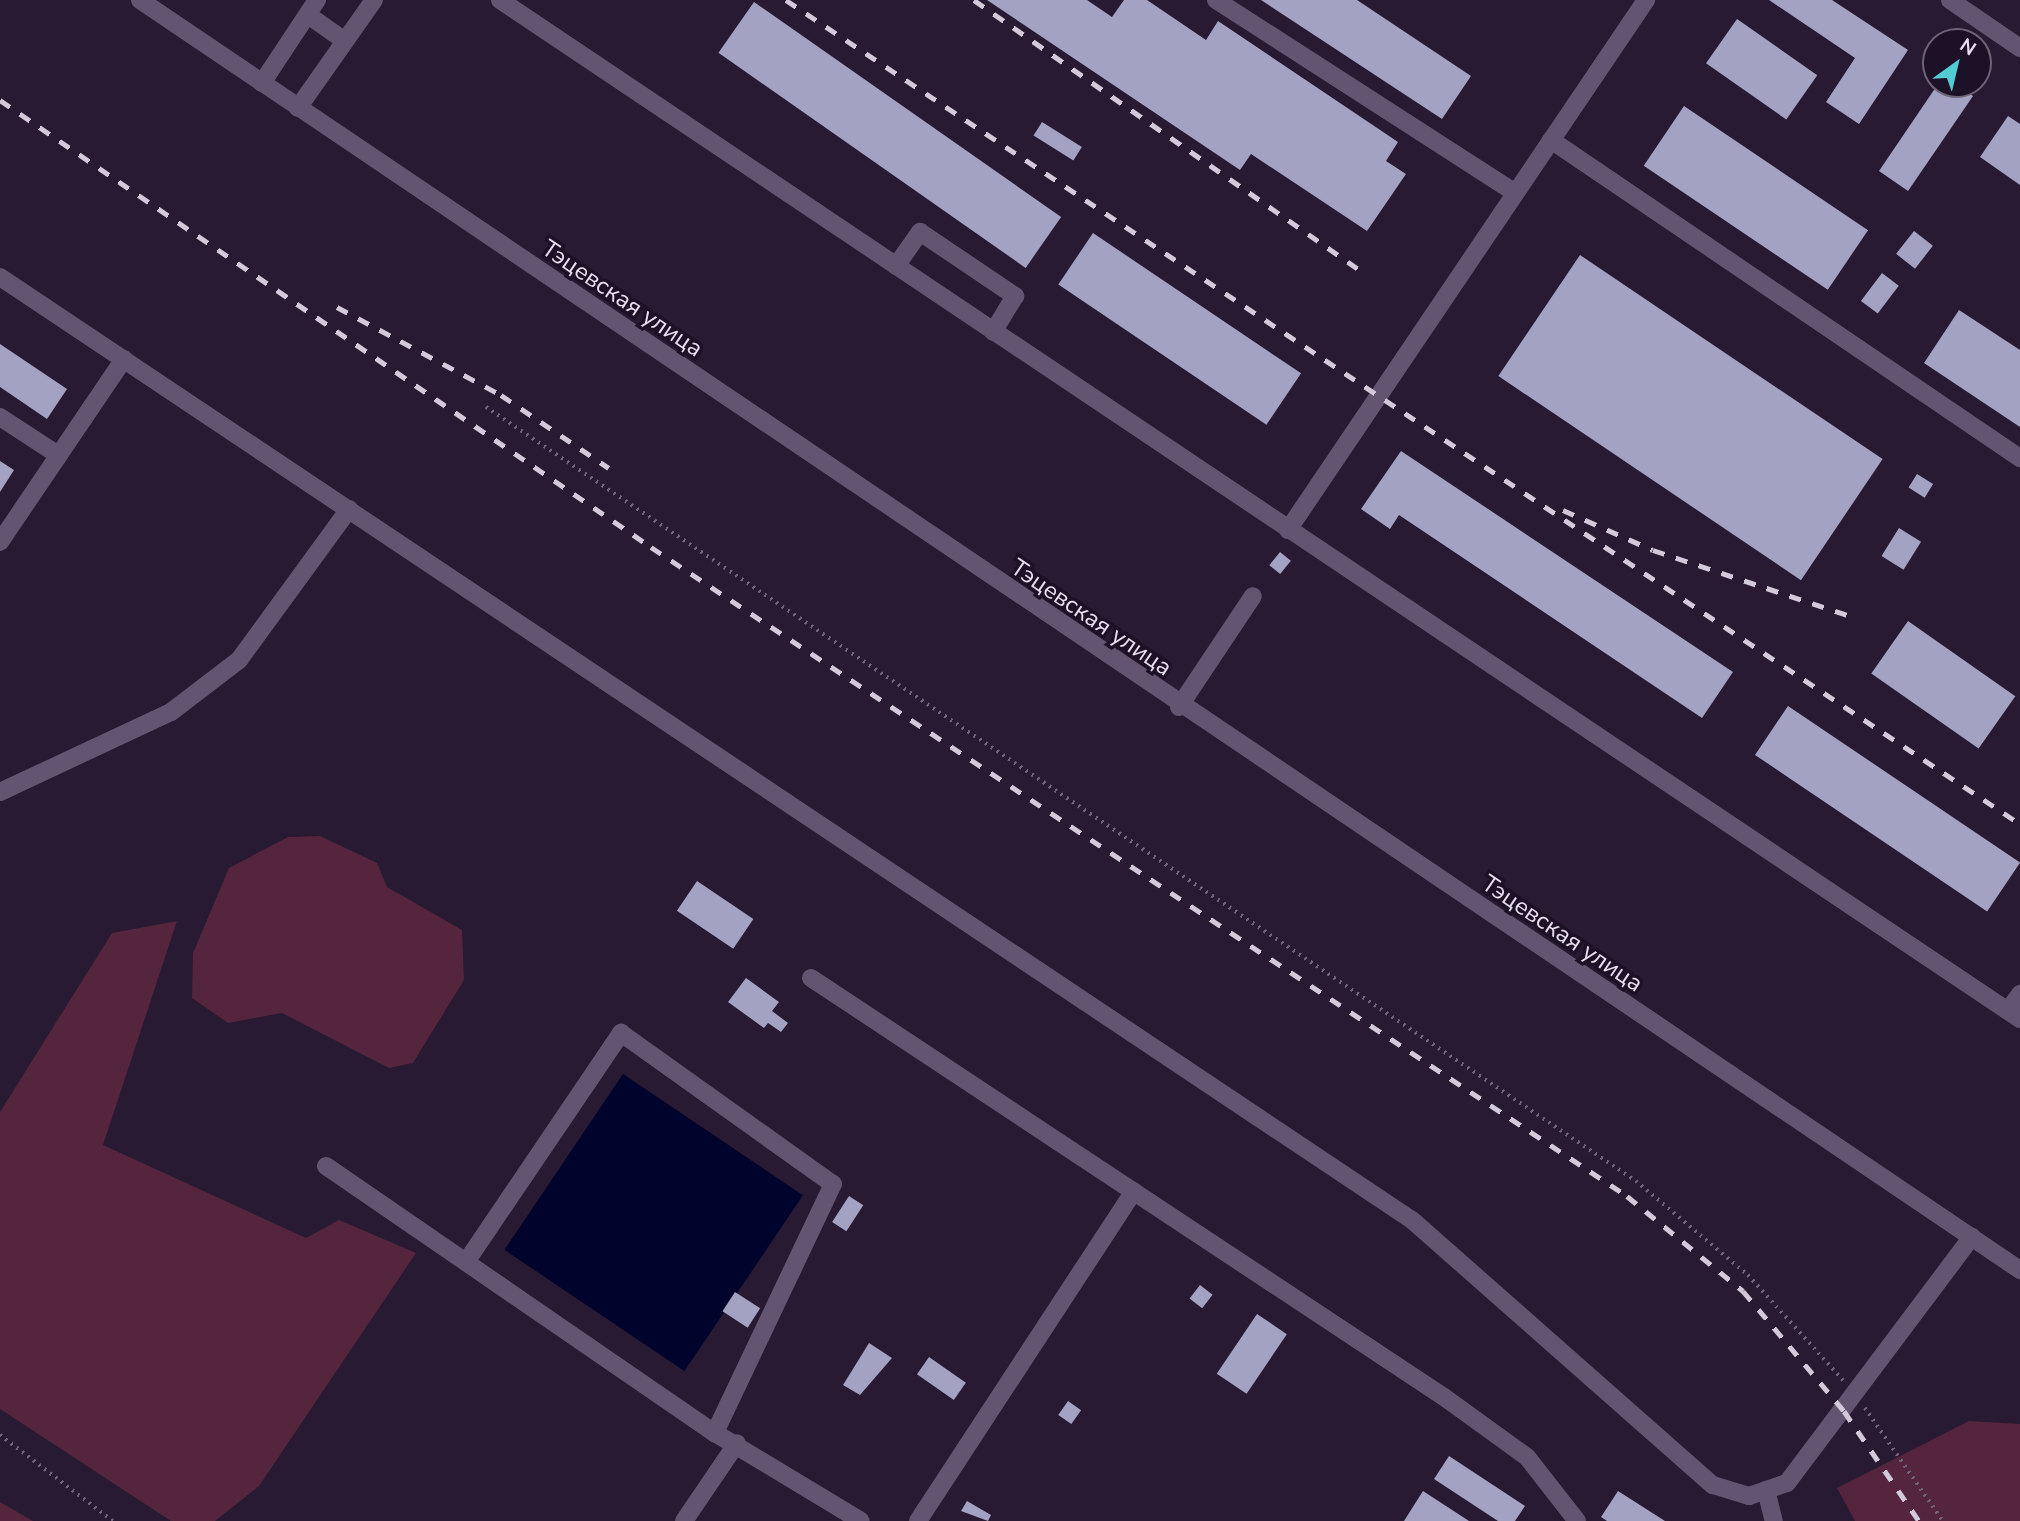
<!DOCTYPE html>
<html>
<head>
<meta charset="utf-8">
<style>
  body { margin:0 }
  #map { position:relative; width:2020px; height:1521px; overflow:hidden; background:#271a32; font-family:"Nunito Sans",sans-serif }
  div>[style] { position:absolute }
  .green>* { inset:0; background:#54253c }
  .water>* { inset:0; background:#00032b; transform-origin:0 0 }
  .building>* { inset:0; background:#a3a2c3; transform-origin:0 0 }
  .path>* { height:3.5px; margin-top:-1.75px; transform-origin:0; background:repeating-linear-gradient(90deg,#6f6479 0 2px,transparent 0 7px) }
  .minor>* { height:18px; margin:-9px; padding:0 9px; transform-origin:9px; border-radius:9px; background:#635571 }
  .rail>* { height:5px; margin-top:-2.5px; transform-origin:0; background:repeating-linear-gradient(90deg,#d2c9da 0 12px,transparent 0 24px) }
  span { translate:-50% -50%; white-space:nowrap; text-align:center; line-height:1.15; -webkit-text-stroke:7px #1d1127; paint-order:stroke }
  .street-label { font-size:24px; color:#e8e0f0 }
  .north { position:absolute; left:1922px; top:28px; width:70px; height:70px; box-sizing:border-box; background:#1d1127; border:2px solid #6e6477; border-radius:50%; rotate:34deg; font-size:19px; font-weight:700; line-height:28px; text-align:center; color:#e8e0f0 }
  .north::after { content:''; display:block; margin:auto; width:24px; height:32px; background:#51ccd3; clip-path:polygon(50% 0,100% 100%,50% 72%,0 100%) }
</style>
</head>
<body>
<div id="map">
  <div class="green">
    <div style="clip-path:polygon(320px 836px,377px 863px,387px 887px,462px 930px,464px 980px,413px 1063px,389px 1068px,282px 1013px,228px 1023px,192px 998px,193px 953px,229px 868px,288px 837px)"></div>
    <div style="clip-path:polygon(177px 921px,103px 1145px,306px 1238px,339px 1220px,416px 1253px,259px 1486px,215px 1521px,171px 1521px,0 1409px,0 1112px,112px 933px)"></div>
    <div style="clip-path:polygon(1969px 1421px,2020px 1424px,2020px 1521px,1855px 1521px,1837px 1488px)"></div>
    <div style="clip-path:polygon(0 1502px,33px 1521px,0 1521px)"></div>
  </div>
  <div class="water">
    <div style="left:623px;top:1074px;width:217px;height:212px;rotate:34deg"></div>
  </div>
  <div class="building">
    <div style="clip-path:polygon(987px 0,1087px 0,1112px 17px,1124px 0,1147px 0,1206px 40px,1218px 21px,1398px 142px,1386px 161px,1406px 174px,1367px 231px,1251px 154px,1240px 170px)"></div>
    <div style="clip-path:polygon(1261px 0,1357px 0,1471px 76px,1442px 119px)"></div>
    <div style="clip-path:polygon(1769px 0,1832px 0,1908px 50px,1859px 124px,1826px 102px,1855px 58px)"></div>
    <div style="left:754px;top:2px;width:375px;height:62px;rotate:35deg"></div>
    <div style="left:1737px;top:19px;width:98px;height:54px;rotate:35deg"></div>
    <div style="clip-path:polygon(1938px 84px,1955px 84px,1973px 96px,1908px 191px,1879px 171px)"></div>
    <div style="left:1684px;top:106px;width:222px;height:72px;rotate:34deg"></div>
    <div style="clip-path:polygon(2008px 116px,2020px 124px,2020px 185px,1980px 157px)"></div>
    <div style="left:1042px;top:122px;width:47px;height:16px;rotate:32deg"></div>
    <div style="left:1914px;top:231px;width:24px;height:29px;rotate:38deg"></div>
    <div style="left:1093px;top:233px;width:251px;height:62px;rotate:34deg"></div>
    <div style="left:1580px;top:255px;width:365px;height:146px;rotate:34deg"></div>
    <div style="left:1882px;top:273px;width:21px;height:35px;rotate:37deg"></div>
    <div style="clip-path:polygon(1959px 310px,2020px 350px,2020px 427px,1924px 363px)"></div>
    <div style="clip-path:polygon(0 344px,67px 389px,47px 419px,0 387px)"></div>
    <div style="clip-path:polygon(1401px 451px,1733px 672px,1702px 718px,1399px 515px,1390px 529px,1361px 509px)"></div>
    <div style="clip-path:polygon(0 461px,14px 470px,0 492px)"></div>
    <div style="left:1917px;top:474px;width:19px;height:16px;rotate:32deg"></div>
    <div style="left:1899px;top:528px;width:26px;height:33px;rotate:32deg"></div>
    <div style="left:1280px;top:552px;width:14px;height:17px;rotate:39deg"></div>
    <div style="left:1908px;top:621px;width:131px;height:64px;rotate:35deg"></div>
    <div style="left:1788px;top:706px;width:280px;height:59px;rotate:34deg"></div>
    <div style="left:697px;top:881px;width:68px;height:36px;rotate:34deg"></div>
    <div style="clip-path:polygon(746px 978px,779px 1002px,772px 1011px,788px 1023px,781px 1032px,768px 1023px,764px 1028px,728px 1002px)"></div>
    <div style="left:849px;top:1196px;width:17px;height:31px;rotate:33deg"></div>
    <div style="left:1200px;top:1285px;width:16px;height:17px;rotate:38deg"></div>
    <div style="left:735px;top:1292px;width:30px;height:23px;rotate:33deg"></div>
    <div style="left:1257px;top:1314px;width:36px;height:72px;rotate:34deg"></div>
    <div style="clip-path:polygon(869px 1343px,892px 1358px,860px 1395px,843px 1385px)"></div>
    <div style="left:929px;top:1357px;width:45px;height:21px;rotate:35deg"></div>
    <div style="left:1068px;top:1401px;width:16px;height:17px;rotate:35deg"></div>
    <div style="clip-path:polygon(1449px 1456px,1525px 1506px,1515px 1521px,1498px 1521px,1434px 1479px)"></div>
    <div style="clip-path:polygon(1423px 1491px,1469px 1521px,1404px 1521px)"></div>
    <div style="clip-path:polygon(1618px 1491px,1665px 1521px,1607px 1521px,1601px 1517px)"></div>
    <div style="clip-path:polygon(967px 1501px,991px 1515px,988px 1521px,961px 1511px)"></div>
  </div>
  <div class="path">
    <div style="left:486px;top:407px;width:1386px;rotate:33.94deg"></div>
    <div style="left:1636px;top:1181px;width:146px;rotate:40deg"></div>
    <div style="left:1748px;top:1275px;width:142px;rotate:47.9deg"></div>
    <div style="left:1865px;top:1408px;width:137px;rotate:55.4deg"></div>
    <div style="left:0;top:1435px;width:142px;rotate:37.3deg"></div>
  </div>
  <div class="minor">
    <div style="left:140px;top:0;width:2269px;rotate:34.04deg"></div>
    <div style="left:500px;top:0;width:1830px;rotate:33.84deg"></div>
    <div style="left:1216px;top:0;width:356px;rotate:32.8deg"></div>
    <div style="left:1950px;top:0;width:85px;rotate:34.4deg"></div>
    <div style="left:308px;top:15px;width:45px;rotate:35.1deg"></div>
    <div style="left:262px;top:83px;width:100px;rotate:-56.5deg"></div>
    <div style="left:298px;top:108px;width:132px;rotate:-54.9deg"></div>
    <div style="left:1551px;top:140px;width:567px;rotate:34.14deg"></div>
    <div style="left:896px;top:266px;width:42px;rotate:-54.8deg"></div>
    <div style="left:920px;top:232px;width:115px;rotate:34deg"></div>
    <div style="left:1015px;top:296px;width:42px;rotate:121.4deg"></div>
    <div style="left:0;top:277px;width:1698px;rotate:33.74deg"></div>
    <div style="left:1412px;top:1220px;width:401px;rotate:41.4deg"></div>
    <div style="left:1713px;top:1485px;width:38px;rotate:17deg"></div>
    <div style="left:1749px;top:1496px;width:40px;rotate:-18.9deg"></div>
    <div style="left:1787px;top:1483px;width:308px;rotate:-53.1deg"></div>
    <div style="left:0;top:417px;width:69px;rotate:33.2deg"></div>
    <div style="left:1288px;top:530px;width:640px;rotate:-55.96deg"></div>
    <div style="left:0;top:542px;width:221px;rotate:-55.9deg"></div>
    <div style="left:1179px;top:707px;width:133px;rotate:-56.3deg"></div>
    <div style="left:0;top:792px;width:189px;rotate:-25.1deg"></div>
    <div style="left:171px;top:712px;width:86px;rotate:-37.4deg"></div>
    <div style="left:239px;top:660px;width:187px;rotate:-53.9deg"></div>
    <div style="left:811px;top:978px;width:759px;rotate:33.5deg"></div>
    <div style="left:1444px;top:1397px;width:102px;rotate:35.9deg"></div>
    <div style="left:1527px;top:1457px;width:81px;rotate:52deg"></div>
    <div style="left:2008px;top:1011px;width:21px;rotate:-55deg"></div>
    <div style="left:326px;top:1166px;width:472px;rotate:34.5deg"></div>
    <div style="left:715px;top:1433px;width:170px;rotate:31.1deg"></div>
    <div style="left:466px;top:1262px;width:277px;rotate:-55.9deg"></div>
    <div style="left:621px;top:1033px;width:260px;rotate:35.5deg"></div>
    <div style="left:833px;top:1184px;width:276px;rotate:115.4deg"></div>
    <div style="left:1766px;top:1490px;width:32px;rotate:76deg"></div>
    <div style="left:684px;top:1521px;width:94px;rotate:-55.8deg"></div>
    <div style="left:918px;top:1521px;width:394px;rotate:-56.8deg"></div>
  </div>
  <div class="rail">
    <div style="left:786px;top:0;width:1484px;rotate:33.73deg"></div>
    <div style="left:974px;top:0;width:476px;rotate:35deg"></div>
    <div style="left:0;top:100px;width:790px;rotate:34.47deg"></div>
    <div style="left:651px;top:547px;width:1172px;rotate:33.62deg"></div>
    <div style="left:1627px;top:1196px;width:150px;rotate:39.3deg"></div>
    <div style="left:1743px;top:1291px;width:157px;rotate:49.9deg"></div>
    <div style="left:1844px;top:1411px;width:133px;rotate:55.7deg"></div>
    <div style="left:337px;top:307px;width:186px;rotate:28.2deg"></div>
    <div style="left:501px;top:395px;width:130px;rotate:34.1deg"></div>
    <div style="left:1563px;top:510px;width:98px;rotate:24deg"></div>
    <div style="left:1653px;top:550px;width:211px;rotate:18.5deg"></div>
  </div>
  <div class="street-label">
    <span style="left:622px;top:299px;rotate:34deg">Тэцевская улица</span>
    <span style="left:1091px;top:618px;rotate:34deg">Тэцевская улица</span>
    <span style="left:1562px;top:934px;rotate:34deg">Тэцевская улица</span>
  </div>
  <div class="north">N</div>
</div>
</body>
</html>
